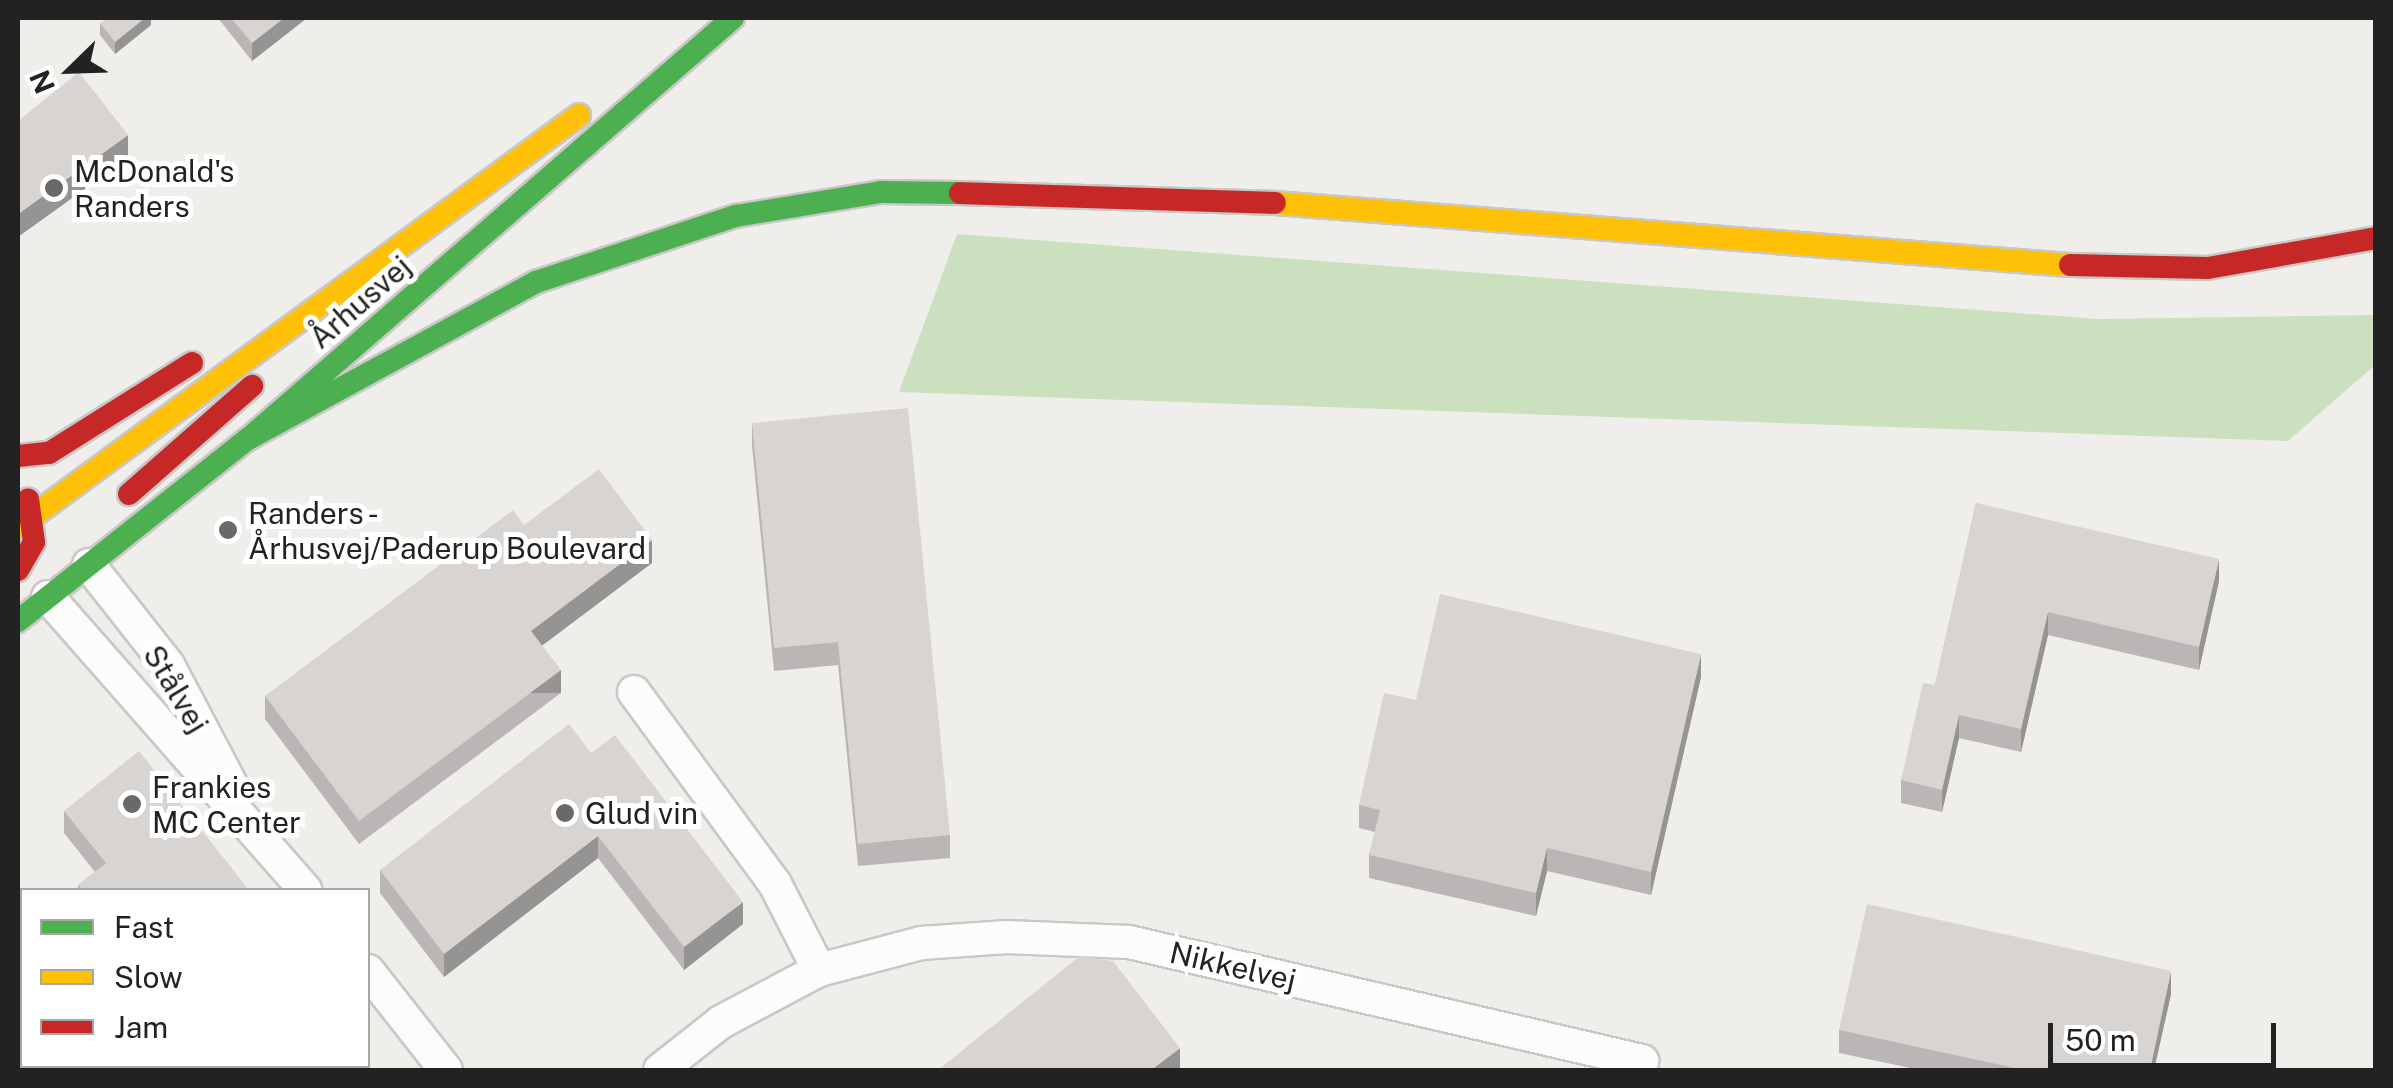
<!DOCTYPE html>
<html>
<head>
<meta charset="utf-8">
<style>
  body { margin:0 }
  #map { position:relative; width:2393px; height:1088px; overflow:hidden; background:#f0eeeb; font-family:"Public Sans",sans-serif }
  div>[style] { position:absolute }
  .forest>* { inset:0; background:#cbe0be }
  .roads { filter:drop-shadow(2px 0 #c9c8c7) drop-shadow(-2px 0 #c9c8c7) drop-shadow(0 2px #c9c8c7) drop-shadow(0 -2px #c9c8c7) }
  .street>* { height:32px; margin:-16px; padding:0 16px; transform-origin:16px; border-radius:16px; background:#fdfcfc }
  .fast>* { height:22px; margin:-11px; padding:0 11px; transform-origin:11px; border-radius:11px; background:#4caf50 }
  .slow>* { height:22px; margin:-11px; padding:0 11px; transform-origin:11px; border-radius:11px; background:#ffc107 }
  .jam>* { height:22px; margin:-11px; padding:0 11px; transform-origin:11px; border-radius:11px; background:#c62828 }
  .wall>* { inset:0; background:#b9b6b5 }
  .shaded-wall>* { inset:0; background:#969493; transform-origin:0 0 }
  .building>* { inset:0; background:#d7d4d2 }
  .dots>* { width:28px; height:28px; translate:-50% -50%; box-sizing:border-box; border:5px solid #fff; border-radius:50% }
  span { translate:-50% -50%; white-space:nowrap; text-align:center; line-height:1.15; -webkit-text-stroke:10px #fff; paint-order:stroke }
  .poi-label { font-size:30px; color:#222 }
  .left { translate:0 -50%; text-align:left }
  .street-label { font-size:30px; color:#222 }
  .frame { position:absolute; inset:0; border:20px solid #222; pointer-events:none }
  .legend { position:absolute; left:20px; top:888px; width:350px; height:180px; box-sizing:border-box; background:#fff; border:2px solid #a7a7a7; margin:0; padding:12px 18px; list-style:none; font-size:30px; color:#222 }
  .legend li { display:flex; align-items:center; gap:20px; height:50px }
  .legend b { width:50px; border:2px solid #a7a7a7 }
  .north { position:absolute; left:20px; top:20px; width:100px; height:100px; -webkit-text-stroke:8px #fff; paint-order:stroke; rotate:247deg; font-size:28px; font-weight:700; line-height:40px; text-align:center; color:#222 }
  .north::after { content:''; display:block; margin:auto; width:35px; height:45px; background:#222; clip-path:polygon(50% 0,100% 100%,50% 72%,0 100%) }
  .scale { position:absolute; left:2048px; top:1023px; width:228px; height:45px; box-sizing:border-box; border:5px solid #222; border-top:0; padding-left:12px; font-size:30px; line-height:35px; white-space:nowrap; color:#222; -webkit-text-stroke:8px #fff; paint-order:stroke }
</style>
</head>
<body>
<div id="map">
  <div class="forest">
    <div style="clip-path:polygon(957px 234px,2099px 319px,2375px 315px,2375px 365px,2288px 441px,899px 392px)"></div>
  </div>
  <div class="roads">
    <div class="street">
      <div style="left:89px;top:565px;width:127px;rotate:51.7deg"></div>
      <div style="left:168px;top:665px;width:141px;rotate:62.2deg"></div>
      <div style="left:48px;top:597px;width:390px;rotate:48.7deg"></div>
      <div style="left:634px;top:692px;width:238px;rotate:53.7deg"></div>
      <div style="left:775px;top:884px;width:97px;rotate:62.9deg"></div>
      <div style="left:368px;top:971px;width:126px;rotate:51.8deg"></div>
      <div style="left:660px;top:1070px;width:78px;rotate:-38.2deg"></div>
      <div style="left:721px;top:1022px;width:111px;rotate:-28deg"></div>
      <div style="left:819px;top:970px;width:106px;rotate:-14.8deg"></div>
      <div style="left:921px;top:943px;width:86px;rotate:-4deg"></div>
      <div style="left:1007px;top:937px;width:122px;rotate:2.3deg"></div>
      <div style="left:1129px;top:942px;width:527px;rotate:13.06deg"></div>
    </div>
    <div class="fast">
      <div style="left:248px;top:439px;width:328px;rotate:-28.6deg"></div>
      <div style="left:536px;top:282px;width:211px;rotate:-18.3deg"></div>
      <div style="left:736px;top:216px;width:147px;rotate:-9.4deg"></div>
      <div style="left:881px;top:192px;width:79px;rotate:0.7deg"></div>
      <div style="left:18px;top:621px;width:293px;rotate:-38.4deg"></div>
      <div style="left:248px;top:439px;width:642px;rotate:-40.96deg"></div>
    </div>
    <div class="slow">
      <div style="left:1275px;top:203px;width:797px;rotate:4.46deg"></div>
      <div style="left:18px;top:527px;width:696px;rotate:-36.29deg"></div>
    </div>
    <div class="jam">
      <div style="left:960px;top:193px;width:315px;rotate:1.8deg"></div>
      <div style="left:2070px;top:265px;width:138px;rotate:1.2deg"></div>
      <div style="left:2208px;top:268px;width:171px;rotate:-10.1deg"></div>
      <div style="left:18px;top:456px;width:31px;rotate:-6deg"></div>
      <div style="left:49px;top:453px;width:169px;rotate:-32.2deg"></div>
      <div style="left:129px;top:494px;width:164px;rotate:-41.3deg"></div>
      <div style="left:18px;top:570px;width:32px;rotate:-60deg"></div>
      <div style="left:34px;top:542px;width:43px;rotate:-97.9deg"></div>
    </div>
  </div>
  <div class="wall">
    <div style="clip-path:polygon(151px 18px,151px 25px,115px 54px,100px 35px,100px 23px)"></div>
    <div style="clip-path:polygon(218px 18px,307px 18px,252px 61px)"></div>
    <div style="clip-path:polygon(752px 423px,950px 835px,950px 858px,858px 866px,838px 665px,774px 671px,752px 446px)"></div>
    <div style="clip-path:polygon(1976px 503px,2219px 581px,2199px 670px,2048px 635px,2021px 752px,1959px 738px,1942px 812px,1901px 803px,1901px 780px,1935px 685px)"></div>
    <div style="clip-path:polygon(524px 525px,652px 563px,542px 645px,561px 693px,359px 844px,265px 719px,265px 696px)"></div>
    <div style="clip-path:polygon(1701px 677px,1651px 895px,1547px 871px,1536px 916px,1369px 878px,1369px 855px,1375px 832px,1359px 828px,1359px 805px,1416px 700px)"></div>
    <div style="clip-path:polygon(591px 753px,743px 924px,684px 970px,598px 858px,444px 977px,380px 893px,380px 870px)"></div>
    <div style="clip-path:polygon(64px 811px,249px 890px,78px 890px,78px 885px,95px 872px,64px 833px)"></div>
    <div style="clip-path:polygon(2171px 994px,2154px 1070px,1920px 1070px,1839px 1053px,1839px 1030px)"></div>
  </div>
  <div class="shaded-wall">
    <div style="clip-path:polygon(145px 18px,151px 18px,151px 25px,115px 54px,115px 42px)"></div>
    <div style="clip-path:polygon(284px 18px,307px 18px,252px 61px,252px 43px)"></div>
    <div style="clip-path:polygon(128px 135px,128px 158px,18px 237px,18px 214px)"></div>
    <div style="clip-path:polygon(652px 540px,652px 563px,531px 654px,531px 631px)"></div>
    <div style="clip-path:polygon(2219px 559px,2219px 581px,2199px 670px,2199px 647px)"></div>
    <div style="clip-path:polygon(2048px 612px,2048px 635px,2021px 752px,2021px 729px)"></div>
    <div style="clip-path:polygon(1701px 654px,1701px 677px,1651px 895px,1651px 872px)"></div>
    <div style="left:561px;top:670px;width:23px;height:252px;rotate:90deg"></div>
    <div style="clip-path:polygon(1959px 715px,1959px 738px,1942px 812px,1942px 790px)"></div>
    <div style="clip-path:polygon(598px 836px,598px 858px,444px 977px,444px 954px)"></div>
    <div style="clip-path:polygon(1547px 848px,1547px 871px,1536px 916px,1536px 893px)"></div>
    <div style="clip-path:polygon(743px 902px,743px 924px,684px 970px,684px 947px)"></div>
    <div style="clip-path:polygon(2171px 971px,2171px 994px,2154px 1070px,2150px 1070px)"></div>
    <div style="clip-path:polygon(1180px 1048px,1180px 1070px,1151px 1070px)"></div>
  </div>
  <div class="building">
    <div style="clip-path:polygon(108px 18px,145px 18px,115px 42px,100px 23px)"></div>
    <div style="clip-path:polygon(231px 18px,284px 18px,252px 43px)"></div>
    <div style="clip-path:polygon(79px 72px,128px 135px,18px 214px,18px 121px)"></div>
    <div style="clip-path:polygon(908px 408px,950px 835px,858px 844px,838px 642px,774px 648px,752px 423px)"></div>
    <div style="clip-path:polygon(599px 469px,652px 540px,531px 631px,561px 670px,359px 821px,265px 696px,513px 510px,524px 525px)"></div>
    <div style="clip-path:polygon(1976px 503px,2219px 559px,2199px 647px,2048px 612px,2021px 729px,1959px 715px,1942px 790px,1901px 780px,1923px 683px,1935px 685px)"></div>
    <div style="clip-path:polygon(1440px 594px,1701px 654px,1651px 872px,1547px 848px,1536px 893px,1369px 855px,1380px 810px,1359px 805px,1384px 693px,1416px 700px)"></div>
    <div style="clip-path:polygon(569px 724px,591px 753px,615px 735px,743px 902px,684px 947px,598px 836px,444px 954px,380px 870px)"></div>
    <div style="clip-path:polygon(139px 751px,249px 890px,82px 890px,78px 885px,106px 863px,64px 811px)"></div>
    <div style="clip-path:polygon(1867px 904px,2171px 971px,2150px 1070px,2024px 1070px,1839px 1030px)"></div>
    <div style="clip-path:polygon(1080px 956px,1113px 961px,1180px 1048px,1151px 1070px,938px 1070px)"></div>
    <div style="clip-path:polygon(332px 1066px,362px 1066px,366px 1070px,326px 1070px)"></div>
  </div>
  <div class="dots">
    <div style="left:54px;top:188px;background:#6a6968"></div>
    <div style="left:228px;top:530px;background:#6a6968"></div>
    <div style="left:132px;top:804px;background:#6a6968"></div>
    <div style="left:565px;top:813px;background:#6a6968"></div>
  </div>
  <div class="poi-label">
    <span class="left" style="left:74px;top:188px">McDonald's<br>Randers</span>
    <span class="left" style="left:248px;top:530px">Randers -<br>Århusvej/Paderup Boulevard</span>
    <span class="left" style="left:152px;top:804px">Frankies<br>MC Center</span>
    <span class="left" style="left:585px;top:813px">Glud vin</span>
  </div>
  <div class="street-label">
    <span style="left:360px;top:302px;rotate:-41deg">Århusvej</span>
    <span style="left:176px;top:689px;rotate:59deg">Stålvej</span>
    <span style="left:1233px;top:966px;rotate:13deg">Nikkelvej</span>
  </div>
  <div class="frame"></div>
  <ul class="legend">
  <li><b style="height:12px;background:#4caf50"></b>Fast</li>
  <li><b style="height:12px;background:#ffc107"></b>Slow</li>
  <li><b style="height:12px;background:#c62828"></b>Jam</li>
  </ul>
  <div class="north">N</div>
  <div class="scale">50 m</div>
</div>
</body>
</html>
